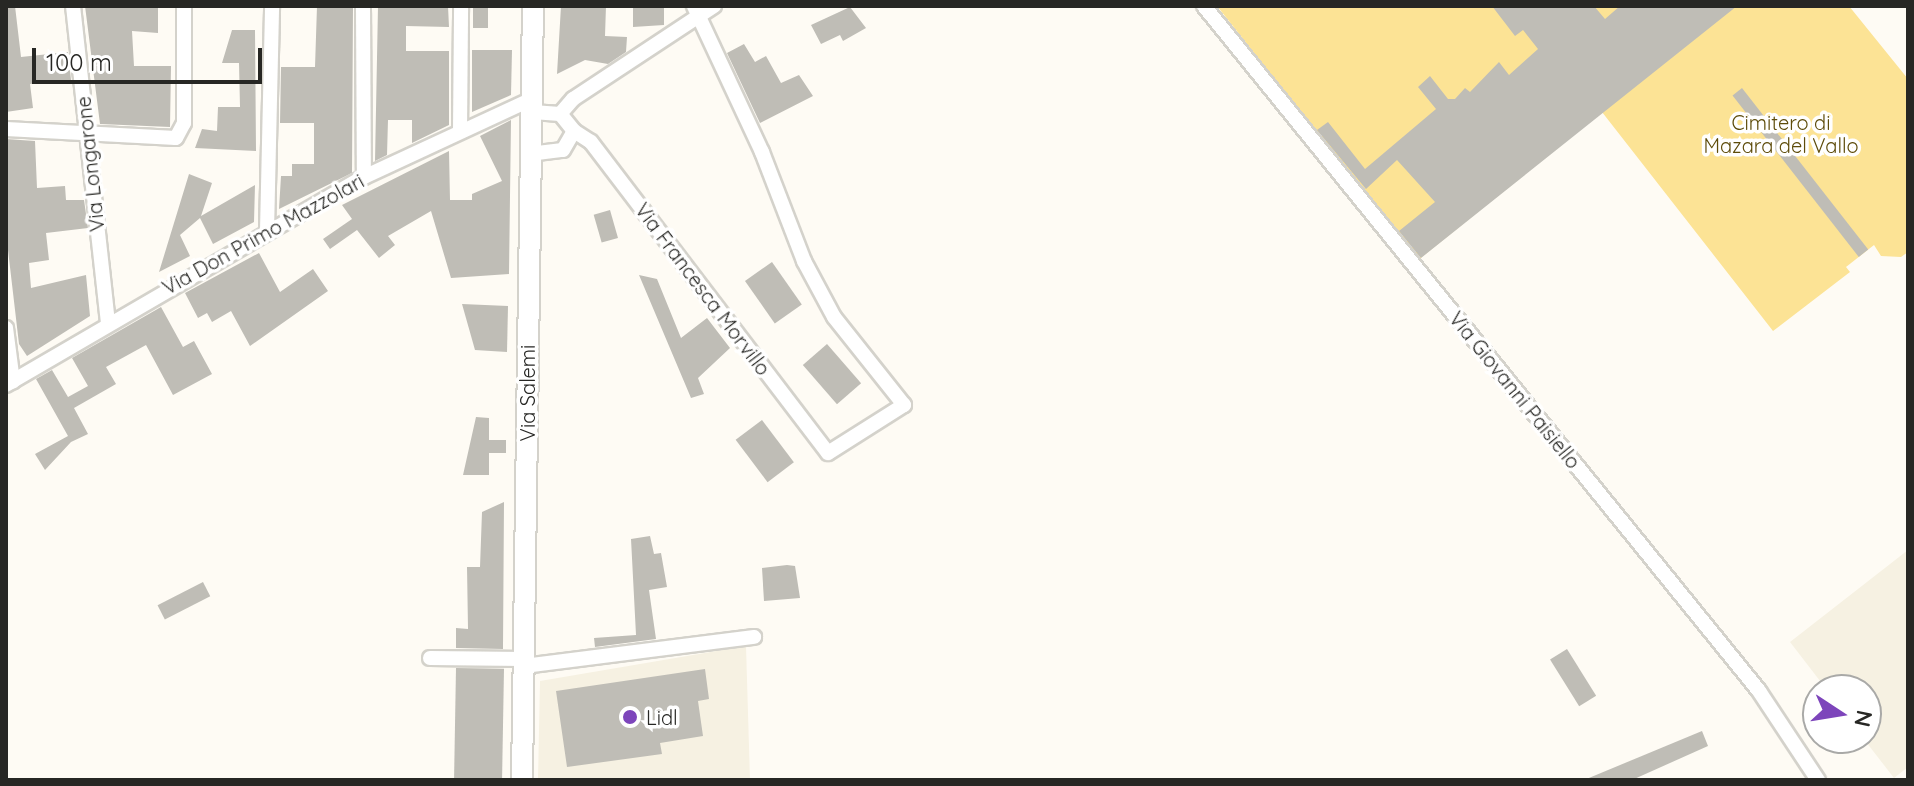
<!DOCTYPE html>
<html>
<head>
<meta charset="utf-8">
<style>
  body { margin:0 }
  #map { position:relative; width:1914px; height:786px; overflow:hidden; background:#fefbf4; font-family:Quicksand,sans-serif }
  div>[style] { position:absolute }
  .built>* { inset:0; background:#f6f1e2 }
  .green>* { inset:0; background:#fce395 }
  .building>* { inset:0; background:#bfbdb6; transform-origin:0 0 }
  .roads { filter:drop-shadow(2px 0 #d4d2cb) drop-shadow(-2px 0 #d4d2cb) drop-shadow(0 2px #d4d2cb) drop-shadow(0 -2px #d4d2cb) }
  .minor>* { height:14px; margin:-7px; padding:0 7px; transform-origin:7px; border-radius:7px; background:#fff }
  .secondary>* { height:20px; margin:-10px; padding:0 10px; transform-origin:10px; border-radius:10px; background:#fff }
  .dots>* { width:22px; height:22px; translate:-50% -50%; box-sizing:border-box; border:4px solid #fff; border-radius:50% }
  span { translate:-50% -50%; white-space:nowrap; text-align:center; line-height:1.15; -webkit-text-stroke:7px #fff; paint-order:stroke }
  .park-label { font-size:20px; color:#5e4c0a }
  .street-label { font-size:20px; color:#272724 }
  .poi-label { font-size:20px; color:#272724 }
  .left { translate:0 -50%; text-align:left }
  .frame { position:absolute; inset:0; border:8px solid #272724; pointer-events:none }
  .north { position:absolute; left:1802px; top:674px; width:80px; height:80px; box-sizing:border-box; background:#fff; border:2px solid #a9a9a7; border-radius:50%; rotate:102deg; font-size:22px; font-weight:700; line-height:32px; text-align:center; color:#272724 }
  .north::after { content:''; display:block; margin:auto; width:28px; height:36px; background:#7d45bb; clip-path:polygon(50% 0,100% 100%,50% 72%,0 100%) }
  .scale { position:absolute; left:32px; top:48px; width:230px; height:36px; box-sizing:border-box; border:4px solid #272724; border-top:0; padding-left:10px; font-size:24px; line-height:28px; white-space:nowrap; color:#272724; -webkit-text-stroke:6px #fff; paint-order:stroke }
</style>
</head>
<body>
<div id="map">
  <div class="built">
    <div style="clip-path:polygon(1908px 550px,1908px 767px,1894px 778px,1863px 738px,1866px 690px,1827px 690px,1790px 642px)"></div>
    <div style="clip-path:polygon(746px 646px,750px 780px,538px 780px,540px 681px)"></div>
  </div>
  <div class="green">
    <div style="clip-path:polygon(1217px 6px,1849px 6px,1908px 79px,1908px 252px,1901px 257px,1881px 256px,1874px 245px,1846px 267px,1850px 272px,1773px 331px,1602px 112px,1418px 260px)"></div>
  </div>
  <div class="building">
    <div style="clip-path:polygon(6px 6px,15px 6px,21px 57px,68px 52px,71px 80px,30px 84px,33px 108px,6px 112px)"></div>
    <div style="clip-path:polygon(85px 6px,158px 6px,158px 33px,132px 31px,134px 66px,171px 66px,170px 127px,100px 124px)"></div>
    <div style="clip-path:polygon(317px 6px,353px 6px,352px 173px,279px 209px,281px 176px,292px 176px,292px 164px,314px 164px,314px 123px,280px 123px,281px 67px,315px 67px)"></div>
    <div style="clip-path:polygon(378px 6px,448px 6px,449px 27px,406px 26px,406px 51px,449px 51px,449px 125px,412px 143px,412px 120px,388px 120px,387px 155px,375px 161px)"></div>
    <div style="left:473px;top:6px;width:15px;height:22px"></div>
    <div style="clip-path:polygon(561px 6px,606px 6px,605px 36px,627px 37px,626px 52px,608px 64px,585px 60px,557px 74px)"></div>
    <div style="clip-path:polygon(633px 6px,664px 8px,664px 25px,633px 27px)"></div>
    <div style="clip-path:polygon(1492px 6px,1594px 6px,1605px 19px,1620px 6px,1737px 6px,1421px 258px,1399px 231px,1435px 202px,1397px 160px,1366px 189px,1317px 130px,1328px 122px,1365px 169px,1436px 109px,1418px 87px,1430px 76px,1448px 99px,1455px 99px,1465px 88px,1470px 92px,1499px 62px,1509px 75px,1538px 49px,1523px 30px,1515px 36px)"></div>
    <div style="clip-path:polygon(850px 7px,866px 28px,843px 41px,840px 35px,821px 44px,811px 25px)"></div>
    <div style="clip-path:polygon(232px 30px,255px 30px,256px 151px,195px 148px,202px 129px,217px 131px,218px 107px,240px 107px,239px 63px,222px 63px)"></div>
    <div style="clip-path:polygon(744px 44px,755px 62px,766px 56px,781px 83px,799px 75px,813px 96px,760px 123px,727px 53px)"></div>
    <div style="clip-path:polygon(472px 50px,512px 50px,511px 95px,472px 112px)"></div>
    <div style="left:1742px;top:88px;width:205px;height:12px;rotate:52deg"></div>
    <div style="clip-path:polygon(511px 120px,509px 274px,451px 278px,431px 211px,388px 236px,395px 245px,379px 258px,357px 230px,330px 249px,323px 239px,352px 219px,342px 205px,449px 151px,450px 200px,472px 200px,472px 194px,502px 181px,480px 136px)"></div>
    <div style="clip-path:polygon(6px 139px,35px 141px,37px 188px,65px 186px,66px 200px,84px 200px,88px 228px,46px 233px,49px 260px,29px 263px,31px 288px,86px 275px,90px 316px,27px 356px,19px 344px,6px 233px)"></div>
    <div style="clip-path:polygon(189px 174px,212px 183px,201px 216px,255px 185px,254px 222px,213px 244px,200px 218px,180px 235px,190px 256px,159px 272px)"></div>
    <div style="left:610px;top:210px;width:29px;height:17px;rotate:74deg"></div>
    <div style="clip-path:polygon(259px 253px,280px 292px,313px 269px,328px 291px,250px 346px,231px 311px,212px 322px,207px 313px,198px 318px,185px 293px)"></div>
    <div style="left:772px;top:262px;width:52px;height:33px;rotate:55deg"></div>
    <div style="clip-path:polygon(639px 275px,657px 279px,681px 338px,707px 318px,730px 348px,698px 378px,704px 394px,691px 398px)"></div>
    <div style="clip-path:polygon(462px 304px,508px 306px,507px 352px,475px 350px)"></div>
    <div style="clip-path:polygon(161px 307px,183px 347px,194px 341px,212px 374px,173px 395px,146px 345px,106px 367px,116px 384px,74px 408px,88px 434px,71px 442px,45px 470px,35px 454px,68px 436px,36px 379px,52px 370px,68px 397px,88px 386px,72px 358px)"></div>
    <div style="left:827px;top:344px;width:52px;height:32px;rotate:49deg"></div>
    <div style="clip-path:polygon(476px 417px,489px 418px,489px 440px,506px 440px,506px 453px,489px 453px,489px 475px,463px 475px)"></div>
    <div style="left:762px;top:420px;width:53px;height:33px;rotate:53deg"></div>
    <div style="clip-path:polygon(504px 502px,503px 649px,456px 648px,456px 628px,468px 629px,467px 567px,480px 567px,482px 512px)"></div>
    <div style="clip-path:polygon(650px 536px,654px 554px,661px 553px,667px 587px,649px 590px,656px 639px,595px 647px,594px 638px,636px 635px,631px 539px)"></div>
    <div style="clip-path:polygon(787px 565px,795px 566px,800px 598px,764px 601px,762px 568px)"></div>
    <div style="left:203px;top:582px;width:16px;height:51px;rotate:63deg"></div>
    <div style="left:1567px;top:649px;width:55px;height:20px;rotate:58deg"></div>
    <div style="left:456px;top:668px;width:48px;height:112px;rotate:1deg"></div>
    <div style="clip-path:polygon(705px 669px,709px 699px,698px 701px,703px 736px,660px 743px,662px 754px,567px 767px,556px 691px)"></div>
    <div style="clip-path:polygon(1702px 731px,1708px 746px,1632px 780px,1584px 780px)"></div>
  </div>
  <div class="roads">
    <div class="minor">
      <div style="left:73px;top:6px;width:319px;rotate:83.7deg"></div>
      <div style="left:363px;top:6px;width:171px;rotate:89.7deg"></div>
      <div style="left:1204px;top:6px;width:882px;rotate:50.98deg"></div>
      <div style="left:1759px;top:691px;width:107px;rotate:56.5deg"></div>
      <div style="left:560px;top:114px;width:20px;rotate:-49deg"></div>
      <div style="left:573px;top:99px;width:169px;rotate:-33.4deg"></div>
      <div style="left:6px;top:129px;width:170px;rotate:3deg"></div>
      <div style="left:176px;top:138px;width:17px;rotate:-62deg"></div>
      <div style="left:184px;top:123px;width:117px;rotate:-90deg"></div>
      <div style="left:460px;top:131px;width:125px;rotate:-89.5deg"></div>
      <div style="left:574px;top:131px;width:20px;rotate:33deg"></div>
      <div style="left:591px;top:142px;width:391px;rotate:52.7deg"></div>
      <div style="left:828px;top:453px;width:90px;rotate:-32.3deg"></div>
      <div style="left:904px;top:405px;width:112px;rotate:-128.5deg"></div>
      <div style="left:834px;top:317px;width:64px;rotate:-118.2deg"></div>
      <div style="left:804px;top:261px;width:117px;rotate:-111.1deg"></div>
      <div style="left:762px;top:152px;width:161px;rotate:-115deg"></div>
      <div style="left:529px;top:154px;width:34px;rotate:-7deg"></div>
      <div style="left:563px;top:150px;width:22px;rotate:-60deg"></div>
      <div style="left:574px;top:131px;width:22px;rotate:-129deg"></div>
      <div style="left:560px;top:114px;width:31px;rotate:-176deg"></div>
      <div style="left:267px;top:231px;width:225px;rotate:-88.7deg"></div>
      <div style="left:6px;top:328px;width:54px;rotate:82.6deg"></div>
      <div style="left:6px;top:385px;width:414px;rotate:-30.2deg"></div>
      <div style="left:364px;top:177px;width:183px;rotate:-24.9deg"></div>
      <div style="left:430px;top:658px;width:94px;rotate:0.6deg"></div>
      <div style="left:524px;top:666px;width:232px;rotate:-7.2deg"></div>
    </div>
    <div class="secondary">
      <div style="left:522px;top:780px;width:774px;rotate:-89.19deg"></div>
    </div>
  </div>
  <div class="dots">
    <div style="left:630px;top:717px;background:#7d45bb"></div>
  </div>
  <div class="park-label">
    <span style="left:1781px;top:134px">Cimitero di<br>Mazara del Vallo</span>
  </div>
  <div class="street-label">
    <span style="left:90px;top:164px;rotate:-96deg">Via Longarone</span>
    <span style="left:263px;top:234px;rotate:-29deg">Via Don Primo Mazzolari</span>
    <span style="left:703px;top:289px;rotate:53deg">Via Francesca Morvillo</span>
    <span style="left:1515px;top:390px;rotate:51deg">Via Giovanni Paisiello</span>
    <span style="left:527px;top:393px;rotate:-90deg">Via Salemi</span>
  </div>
  <div class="poi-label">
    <span class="left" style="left:646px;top:717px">Lidl</span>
  </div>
  <div class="frame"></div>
  <div class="north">N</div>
  <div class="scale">100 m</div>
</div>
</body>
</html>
